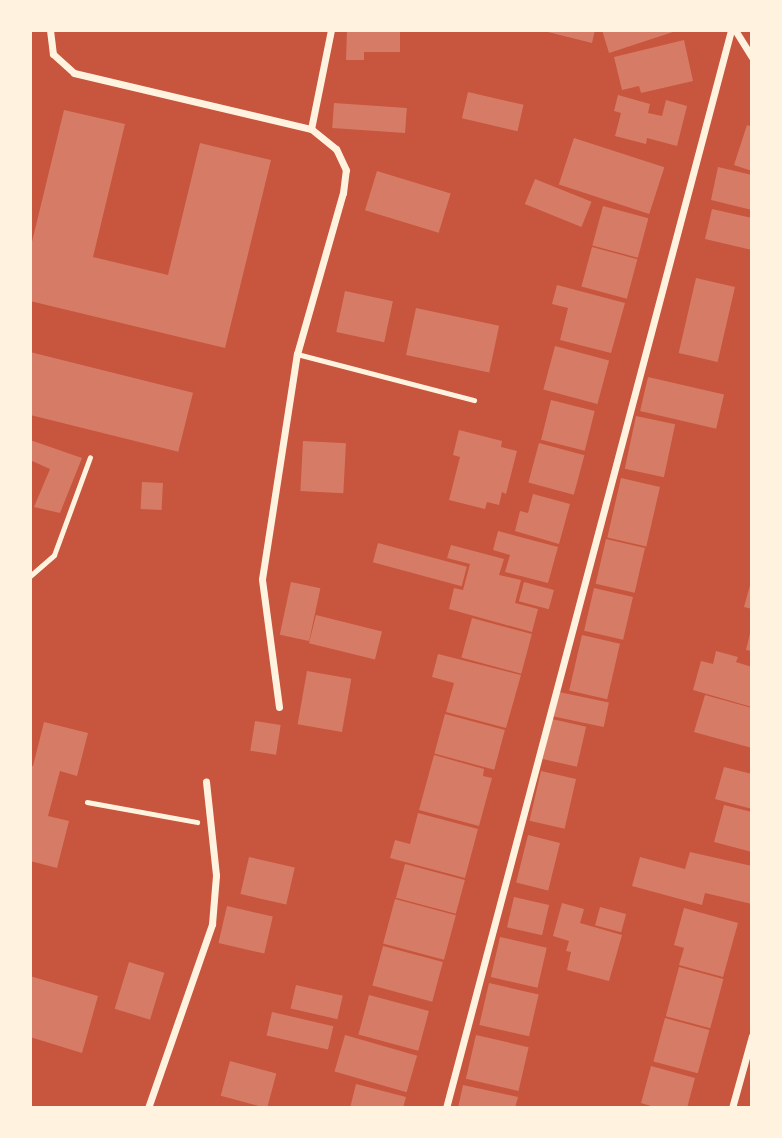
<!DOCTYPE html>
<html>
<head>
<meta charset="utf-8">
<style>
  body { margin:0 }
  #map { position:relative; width:782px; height:1138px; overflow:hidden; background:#c8553d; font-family:"Sofia Sans Condensed",sans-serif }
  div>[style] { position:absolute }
  .building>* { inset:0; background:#d67c66; transform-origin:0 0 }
  .path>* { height:4.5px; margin:-2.25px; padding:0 2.25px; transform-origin:2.25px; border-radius:2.25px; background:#fff3e0 }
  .service>* { height:5px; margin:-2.5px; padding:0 2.5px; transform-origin:2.5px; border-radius:2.5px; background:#fff3e0 }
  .minor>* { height:7px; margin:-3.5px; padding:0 3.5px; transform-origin:3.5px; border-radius:3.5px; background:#fff3e0 }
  span { translate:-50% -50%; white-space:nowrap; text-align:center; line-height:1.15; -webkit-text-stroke:5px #fff3e0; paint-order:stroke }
  .frame { position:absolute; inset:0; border:32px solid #fff3e0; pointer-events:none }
</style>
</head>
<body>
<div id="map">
  <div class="building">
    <div style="clip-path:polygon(347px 30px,400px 30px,400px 52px,364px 52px,364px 60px,346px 60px)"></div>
    <div style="clip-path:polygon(540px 30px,595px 30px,592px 43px)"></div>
    <div style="clip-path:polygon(602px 30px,679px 30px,609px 53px)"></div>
    <div style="clip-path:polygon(684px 40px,693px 81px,641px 93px,639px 86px,622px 90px,614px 57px)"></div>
    <div style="left:468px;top:92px;width:57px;height:27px;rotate:13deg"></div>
    <div style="clip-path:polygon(618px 95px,650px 104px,648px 113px,662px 116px,666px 100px,687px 106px,677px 146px,647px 138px,646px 144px,615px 136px,621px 113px,614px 111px)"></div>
    <div style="left:334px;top:103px;width:73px;height:25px;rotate:4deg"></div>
    <div style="clip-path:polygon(64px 110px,125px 124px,93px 257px,168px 275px,200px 143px,271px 160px,225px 348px,30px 301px,30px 250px)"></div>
    <div style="clip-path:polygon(747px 125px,752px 127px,752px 171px,734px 165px)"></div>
    <div style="left:574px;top:138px;width:95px;height:49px;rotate:18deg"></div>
    <div style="clip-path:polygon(718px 167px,752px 175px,752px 210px,711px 200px)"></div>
    <div style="left:377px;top:171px;width:77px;height:41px;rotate:17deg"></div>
    <div style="left:535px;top:179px;width:61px;height:27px;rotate:22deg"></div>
    <div style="left:603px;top:206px;width:47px;height:41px;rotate:15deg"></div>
    <div style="clip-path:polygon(712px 209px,752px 218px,752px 250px,705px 239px)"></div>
    <div style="left:592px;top:247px;width:47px;height:41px;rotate:15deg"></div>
    <div style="left:696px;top:278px;width:40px;height:77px;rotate:13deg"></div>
    <div style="clip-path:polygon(557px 285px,625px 303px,611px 353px,560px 340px,568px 308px,552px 304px)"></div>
    <div style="left:345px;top:291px;width:49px;height:42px;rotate:12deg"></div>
    <div style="left:416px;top:308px;width:85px;height:48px;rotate:12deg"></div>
    <div style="left:555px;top:346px;width:56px;height:45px;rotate:15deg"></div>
    <div style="left:30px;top:352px;width:168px;height:61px;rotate:14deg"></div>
    <div style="left:648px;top:377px;width:78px;height:35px;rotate:13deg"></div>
    <div style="left:551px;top:400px;width:45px;height:41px;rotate:14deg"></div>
    <div style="left:636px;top:416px;width:40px;height:54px;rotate:12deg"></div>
    <div style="clip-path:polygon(459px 430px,502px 441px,501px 447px,517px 451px,506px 494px,502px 492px,499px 505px,487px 502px,485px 509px,449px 500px,460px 457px,453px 455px)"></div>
    <div style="clip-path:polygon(30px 440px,82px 458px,60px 513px,34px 507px,50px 469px,30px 460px)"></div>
    <div style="left:303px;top:441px;width:43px;height:50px;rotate:3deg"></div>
    <div style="left:539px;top:443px;width:47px;height:41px;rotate:15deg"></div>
    <div style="left:621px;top:478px;width:40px;height:61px;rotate:13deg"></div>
    <div style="left:142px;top:482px;width:21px;height:27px;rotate:3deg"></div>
    <div style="clip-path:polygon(533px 494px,570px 504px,559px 544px,515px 531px,520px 511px,528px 513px)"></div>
    <div style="clip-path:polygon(498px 531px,558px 547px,548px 583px,505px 572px,510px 555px,493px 550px)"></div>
    <div style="left:606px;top:539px;width:40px;height:46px;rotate:13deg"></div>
    <div style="left:378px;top:543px;width:92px;height:20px;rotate:15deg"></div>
    <div style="clip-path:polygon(451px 545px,504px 559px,499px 575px,521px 580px,515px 603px,538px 609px,532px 632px,449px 609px,454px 588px,463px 590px,470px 564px,447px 558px)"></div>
    <div style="clip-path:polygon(752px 578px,752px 609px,744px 607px)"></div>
    <div style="left:291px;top:582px;width:30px;height:54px;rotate:12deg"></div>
    <div style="left:524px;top:582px;width:31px;height:20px;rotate:15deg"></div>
    <div style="left:594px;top:588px;width:40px;height:44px;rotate:13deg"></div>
    <div style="left:316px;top:615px;width:68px;height:29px;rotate:14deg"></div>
    <div style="left:472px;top:618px;width:62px;height:41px;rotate:15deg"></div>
    <div style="clip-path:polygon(751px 629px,752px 629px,752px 651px,746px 650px)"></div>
    <div style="left:582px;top:635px;width:39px;height:57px;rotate:13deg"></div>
    <div style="clip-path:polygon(716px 651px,738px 657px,736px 662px,752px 667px,752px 707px,693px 690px,701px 661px,713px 664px)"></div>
    <div style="clip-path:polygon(438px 654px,521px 675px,506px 728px,446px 712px,454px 683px,432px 677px)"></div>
    <div style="left:307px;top:671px;width:45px;height:54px;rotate:10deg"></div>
    <div style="left:559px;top:692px;width:51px;height:25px;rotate:12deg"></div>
    <div style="clip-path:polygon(705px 695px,752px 708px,752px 748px,694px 732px)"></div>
    <div style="left:445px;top:714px;width:62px;height:41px;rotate:15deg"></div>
    <div style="left:552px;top:719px;width:35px;height:41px;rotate:13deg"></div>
    <div style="left:255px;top:721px;width:26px;height:30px;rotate:9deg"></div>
    <div style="clip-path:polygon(44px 722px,88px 733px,77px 776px,60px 771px,48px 816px,69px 821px,57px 868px,30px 861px,30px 766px,33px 766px)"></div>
    <div style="clip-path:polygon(434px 755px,484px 769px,483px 776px,492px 778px,479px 826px,419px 810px)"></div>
    <div style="clip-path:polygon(724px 767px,752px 774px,752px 809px,715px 799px)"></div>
    <div style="left:541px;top:771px;width:36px;height:51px;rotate:13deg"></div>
    <div style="clip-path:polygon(724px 805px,752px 812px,752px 852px,714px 842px)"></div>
    <div style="clip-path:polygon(418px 813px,478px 829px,465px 878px,390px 858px,395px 840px,410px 844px)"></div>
    <div style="left:528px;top:835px;width:33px;height:49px;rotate:14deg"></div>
    <div style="clip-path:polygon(690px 852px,752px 866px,752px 904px,705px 893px,702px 905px,632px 886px,640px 857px,685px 869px)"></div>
    <div style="left:249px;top:857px;width:47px;height:38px;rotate:13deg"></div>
    <div style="left:405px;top:864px;width:62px;height:35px;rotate:15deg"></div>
    <div style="left:514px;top:897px;width:36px;height:31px;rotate:13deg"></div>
    <div style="left:395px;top:899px;width:63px;height:46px;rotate:15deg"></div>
    <div style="clip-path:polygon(562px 903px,584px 909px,580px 923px,622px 935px,609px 981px,567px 970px,571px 952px,566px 951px,569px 941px,553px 936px)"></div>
    <div style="left:227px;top:906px;width:47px;height:38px;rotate:13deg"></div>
    <div style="left:600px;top:907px;width:27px;height:19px;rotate:15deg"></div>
    <div style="clip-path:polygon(684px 908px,738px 923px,723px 977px,679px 965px,684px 948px,674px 945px)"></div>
    <div style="left:500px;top:937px;width:48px;height:41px;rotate:13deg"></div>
    <div style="left:383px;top:946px;width:62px;height:41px;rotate:15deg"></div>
    <div style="left:129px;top:962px;width:37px;height:49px;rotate:17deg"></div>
    <div style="left:679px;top:967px;width:46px;height:51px;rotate:15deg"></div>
    <div style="clip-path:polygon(30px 976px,98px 996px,82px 1053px,30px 1037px)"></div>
    <div style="left:489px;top:983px;width:51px;height:43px;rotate:13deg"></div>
    <div style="left:296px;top:985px;width:48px;height:24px;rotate:13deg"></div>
    <div style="left:369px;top:995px;width:62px;height:41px;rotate:15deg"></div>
    <div style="left:272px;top:1012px;width:63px;height:24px;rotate:13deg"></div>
    <div style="left:665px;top:1018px;width:46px;height:45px;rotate:15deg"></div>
    <div style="left:345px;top:1035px;width:75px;height:38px;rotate:16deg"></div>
    <div style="left:476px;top:1035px;width:54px;height:45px;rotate:13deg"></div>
    <div style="left:230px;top:1061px;width:48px;height:36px;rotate:15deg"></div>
    <div style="clip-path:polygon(651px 1066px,695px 1078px,687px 1108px,658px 1108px,641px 1103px)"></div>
    <div style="clip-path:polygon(356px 1084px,406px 1097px,403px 1108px,350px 1108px)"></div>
    <div style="clip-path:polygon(463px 1085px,518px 1097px,515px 1108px,458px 1108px)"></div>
  </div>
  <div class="path">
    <div style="left:87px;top:802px;width:112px;rotate:10.3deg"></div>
  </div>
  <div class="service">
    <div style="left:297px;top:354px;width:183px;rotate:14.6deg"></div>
    <div style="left:30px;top:576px;width:32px;rotate:-41deg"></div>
    <div style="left:54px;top:555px;width:104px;rotate:-69.8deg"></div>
  </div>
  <div class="minor">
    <div style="left:50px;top:30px;width:24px;rotate:83deg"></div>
    <div style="left:53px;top:54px;width:28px;rotate:42deg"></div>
    <div style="left:74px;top:73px;width:244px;rotate:13.3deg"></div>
    <div style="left:735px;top:30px;width:32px;rotate:58deg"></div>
    <div style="left:279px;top:707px;width:129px;rotate:-97.6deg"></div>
    <div style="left:262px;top:579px;width:228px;rotate:-81.2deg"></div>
    <div style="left:297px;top:354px;width:167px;rotate:-74.1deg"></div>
    <div style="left:343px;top:193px;width:23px;rotate:-83deg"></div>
    <div style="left:346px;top:170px;width:23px;rotate:-115deg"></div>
    <div style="left:336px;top:149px;width:32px;rotate:-141deg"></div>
    <div style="left:311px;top:129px;width:101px;rotate:-78.6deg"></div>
    <div style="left:148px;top:1108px;width:195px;rotate:-70.8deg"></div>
    <div style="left:212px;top:924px;width:49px;rotate:-85.3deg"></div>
    <div style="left:216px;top:875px;width:94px;rotate:-96.1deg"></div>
    <div style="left:446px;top:1108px;width:1115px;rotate:-75.19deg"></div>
    <div style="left:732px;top:1108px;width:75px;rotate:-74.5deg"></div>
  </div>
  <div class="frame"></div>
</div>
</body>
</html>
